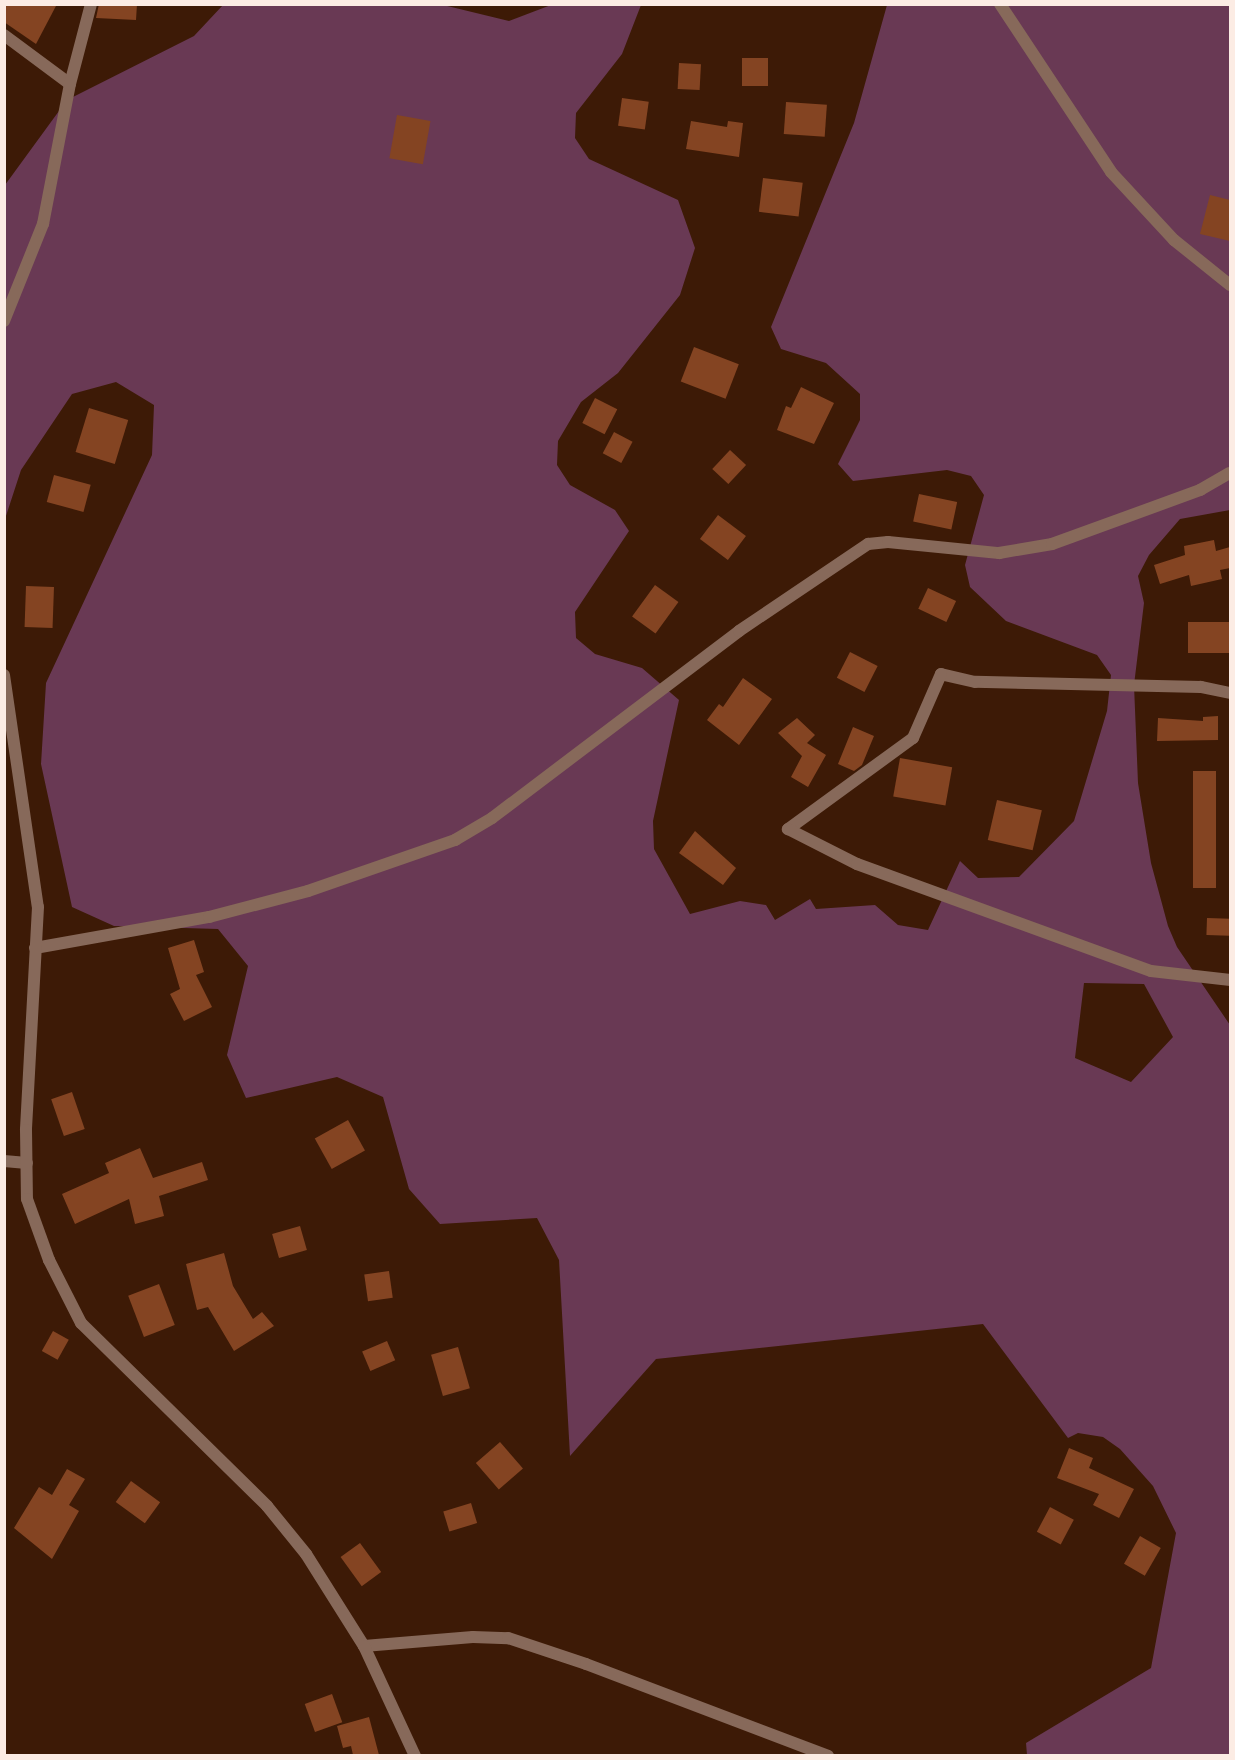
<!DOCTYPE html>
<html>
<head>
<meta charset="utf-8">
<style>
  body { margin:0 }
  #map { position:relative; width:1235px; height:1760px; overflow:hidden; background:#3d1a06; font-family:"Alegreya Sans",sans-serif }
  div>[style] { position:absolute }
  .green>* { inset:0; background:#693954 }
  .building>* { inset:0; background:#844422; transform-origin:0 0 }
  .minor>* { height:12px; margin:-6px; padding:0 6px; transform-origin:6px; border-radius:6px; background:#87695a }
  .tertiary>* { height:12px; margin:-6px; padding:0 6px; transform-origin:6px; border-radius:6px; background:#87695a }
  span { translate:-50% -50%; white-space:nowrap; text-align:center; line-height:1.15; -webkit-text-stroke:4.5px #1f0500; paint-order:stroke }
  .frame { position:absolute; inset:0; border:6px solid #fcece4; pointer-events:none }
</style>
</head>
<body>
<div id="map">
  <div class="green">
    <div style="clip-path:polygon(evenodd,439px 4px,509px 21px,551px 5px,641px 5px,622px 54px,576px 113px,575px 138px,589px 159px,678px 200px,695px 248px,680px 295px,618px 373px,581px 402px,558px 441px,557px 465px,570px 485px,615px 510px,629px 531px,575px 612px,576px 638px,595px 654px,642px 668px,679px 700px,653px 821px,654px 849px,690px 914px,740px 901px,766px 905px,775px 920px,810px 899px,816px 909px,875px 905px,898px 925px,928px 930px,960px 861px,978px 878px,1019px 877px,1074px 821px,1107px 711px,1111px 675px,1097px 655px,1006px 621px,970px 587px,965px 565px,984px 495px,971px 476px,947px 470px,853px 481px,838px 464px,860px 420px,860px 394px,826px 363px,781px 349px,771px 327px,854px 123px,887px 5px,1230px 5px,1230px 510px,1180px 519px,1149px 555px,1138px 576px,1144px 603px,1134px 685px,1138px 783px,1151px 863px,1168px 926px,1177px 947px,1230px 1025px,1230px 1755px,1027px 1755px,1026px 1743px,1151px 1668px,1176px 1533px,1153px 1486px,1120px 1449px,1103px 1437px,1078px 1433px,1068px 1438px,983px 1324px,656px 1359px,570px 1456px,559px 1260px,537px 1218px,440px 1224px,409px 1189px,383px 1097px,337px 1077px,246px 1098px,227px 1055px,248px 966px,218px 929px,114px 926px,72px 907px,41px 764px,46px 683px,152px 455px,154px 405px,116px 382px,72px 394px,21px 470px,5px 519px,5px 185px,67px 100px,194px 36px,223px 5px,439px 4px,1084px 983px,1144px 984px,1173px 1037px,1131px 1082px,1075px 1058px,1084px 983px)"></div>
  </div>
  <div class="building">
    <div style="clip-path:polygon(4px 4px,57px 4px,36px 44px,4px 22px)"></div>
    <div style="clip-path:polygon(99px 4px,137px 4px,136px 20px,96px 18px)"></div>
    <div style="left:742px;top:58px;width:26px;height:28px"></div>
    <div style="left:679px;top:63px;width:22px;height:26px;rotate:3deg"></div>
    <div style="left:622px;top:98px;width:27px;height:28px;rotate:8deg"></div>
    <div style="left:786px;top:102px;width:41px;height:32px;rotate:4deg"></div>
    <div style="left:397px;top:115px;width:34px;height:44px;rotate:10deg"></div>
    <div style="clip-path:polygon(691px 121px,727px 127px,728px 121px,743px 123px,739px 157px,686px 149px)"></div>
    <div style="left:763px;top:178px;width:40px;height:34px;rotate:7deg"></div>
    <div style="clip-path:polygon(1210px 195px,1230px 200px,1230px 241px,1200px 234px)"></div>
    <div style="left:694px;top:347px;width:48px;height:37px;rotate:21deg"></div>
    <div style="clip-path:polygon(801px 387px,834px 403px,814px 444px,777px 430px,786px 406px,791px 408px)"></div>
    <div style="left:595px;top:398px;width:25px;height:28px;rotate:27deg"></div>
    <div style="left:89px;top:408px;width:41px;height:46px;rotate:17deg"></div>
    <div style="left:614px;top:432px;width:21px;height:24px;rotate:28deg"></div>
    <div style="left:730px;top:450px;width:22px;height:26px;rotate:43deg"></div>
    <div style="left:54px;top:475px;width:38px;height:28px;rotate:15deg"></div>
    <div style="left:919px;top:494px;width:39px;height:28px;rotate:12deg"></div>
    <div style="left:718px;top:515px;width:35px;height:30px;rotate:37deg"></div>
    <div style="clip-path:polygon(1214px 540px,1216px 551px,1230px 547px,1230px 568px,1220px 570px,1222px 579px,1191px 586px,1189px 575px,1160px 584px,1154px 565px,1185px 555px,1184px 546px)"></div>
    <div style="left:655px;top:585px;width:29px;height:39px;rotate:36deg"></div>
    <div style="left:26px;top:586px;width:28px;height:41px;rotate:2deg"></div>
    <div style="left:928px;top:588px;width:31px;height:23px;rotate:25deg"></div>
    <div style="left:1230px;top:622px;width:31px;height:42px;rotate:90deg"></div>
    <div style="left:850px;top:652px;width:31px;height:29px;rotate:27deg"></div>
    <div style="clip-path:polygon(743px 678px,772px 699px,739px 745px,707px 720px,719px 704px,723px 707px)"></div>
    <div style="clip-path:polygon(1218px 716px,1218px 740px,1157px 741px,1158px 718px,1203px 721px,1203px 717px)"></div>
    <div style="clip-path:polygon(797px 718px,815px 735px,807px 743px,826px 755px,808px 787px,791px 777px,802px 756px,778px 733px)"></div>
    <div style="clip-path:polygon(853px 727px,874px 736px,862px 765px,854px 771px,838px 764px)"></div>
    <div style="left:900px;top:758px;width:53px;height:39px;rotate:10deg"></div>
    <div style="left:1193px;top:771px;width:23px;height:117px"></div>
    <div style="left:997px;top:800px;width:46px;height:41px;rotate:13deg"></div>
    <div style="clip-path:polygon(695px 831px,736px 868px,723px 885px,679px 853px)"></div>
    <div style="left:1207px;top:918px;width:23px;height:17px;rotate:2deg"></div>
    <div style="clip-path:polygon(194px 940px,204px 972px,196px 975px,212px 1007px,184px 1021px,170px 994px,180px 989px,168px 948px)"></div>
    <div style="left:72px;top:1092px;width:39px;height:22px;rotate:71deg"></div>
    <div style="left:348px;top:1120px;width:35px;height:38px;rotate:61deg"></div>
    <div style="clip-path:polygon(140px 1148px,153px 1178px,202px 1162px,208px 1180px,159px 1196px,164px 1216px,135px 1224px,129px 1199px,75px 1224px,62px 1194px,109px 1173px,105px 1163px)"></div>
    <div style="left:300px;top:1226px;width:25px;height:29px;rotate:74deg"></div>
    <div style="clip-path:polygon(224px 1253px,233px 1286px,253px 1319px,262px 1312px,274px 1326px,234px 1351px,208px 1307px,197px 1310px,186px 1264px)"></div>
    <div style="left:389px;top:1271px;width:27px;height:25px;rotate:82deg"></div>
    <div style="left:159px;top:1284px;width:44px;height:33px;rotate:69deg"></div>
    <div style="left:53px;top:1331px;width:18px;height:23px;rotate:29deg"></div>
    <div style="left:387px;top:1341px;width:21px;height:27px;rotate:67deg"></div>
    <div style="left:458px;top:1347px;width:43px;height:28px;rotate:74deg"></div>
    <div style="left:500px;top:1442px;width:35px;height:32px;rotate:49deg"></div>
    <div style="clip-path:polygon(1069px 1448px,1093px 1458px,1089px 1468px,1134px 1489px,1119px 1518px,1093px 1505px,1099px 1494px,1057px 1478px)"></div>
    <div style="clip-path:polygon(67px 1469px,85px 1479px,69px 1505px,79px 1511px,52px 1559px,14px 1528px,39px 1487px,52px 1495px)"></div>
    <div style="left:131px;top:1481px;width:36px;height:26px;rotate:36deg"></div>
    <div style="left:471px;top:1503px;width:21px;height:29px;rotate:73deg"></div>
    <div style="left:1050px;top:1507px;width:27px;height:28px;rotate:28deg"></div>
    <div style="left:1140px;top:1536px;width:24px;height:32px;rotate:30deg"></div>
    <div style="left:360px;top:1543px;width:36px;height:24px;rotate:54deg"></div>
    <div style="left:332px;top:1694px;width:30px;height:29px;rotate:70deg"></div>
    <div style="clip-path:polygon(369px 1717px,379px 1755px,353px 1755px,351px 1746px,343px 1748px,337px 1726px)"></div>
  </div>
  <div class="minor">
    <div style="left:1000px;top:4px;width:201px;rotate:56.5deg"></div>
    <div style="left:1111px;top:172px;width:93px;rotate:47.2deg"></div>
    <div style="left:1174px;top:240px;width:72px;rotate:38.8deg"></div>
    <div style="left:4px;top:35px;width:82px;rotate:36.6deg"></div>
    <div style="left:1230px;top:693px;width:30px;rotate:-168deg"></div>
    <div style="left:1201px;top:687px;width:226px;rotate:-178.7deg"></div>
    <div style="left:975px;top:682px;width:35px;rotate:-167deg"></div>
    <div style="left:941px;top:674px;width:70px;rotate:113.6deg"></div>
    <div style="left:913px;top:738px;width:155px;rotate:143.9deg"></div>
    <div style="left:788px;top:829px;width:77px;rotate:26.9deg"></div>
    <div style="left:857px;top:864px;width:313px;rotate:20deg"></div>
    <div style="left:1151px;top:971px;width:80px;rotate:6.5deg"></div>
    <div style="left:35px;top:948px;width:177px;rotate:-10.1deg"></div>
    <div style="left:209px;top:917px;width:102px;rotate:-14.7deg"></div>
    <div style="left:308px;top:891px;width:156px;rotate:-19.1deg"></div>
    <div style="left:455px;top:840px;width:43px;rotate:-30.7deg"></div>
    <div style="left:492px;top:818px;width:310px;rotate:-37.1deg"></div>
    <div style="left:739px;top:631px;width:156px;rotate:-34deg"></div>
    <div style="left:868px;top:544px;width:20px;rotate:-6deg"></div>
    <div style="left:888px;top:542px;width:112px;rotate:5.7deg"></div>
    <div style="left:999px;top:553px;width:54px;rotate:-9.6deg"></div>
    <div style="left:1052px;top:544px;width:158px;rotate:-20deg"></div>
    <div style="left:1200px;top:490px;width:34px;rotate:-30deg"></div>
    <div style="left:4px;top:1161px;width:23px;rotate:5deg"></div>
    <div style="left:364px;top:1646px;width:109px;rotate:-4.7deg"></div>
    <div style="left:473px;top:1637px;width:35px;rotate:2deg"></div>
    <div style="left:508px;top:1638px;width:82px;rotate:18.4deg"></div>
    <div style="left:586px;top:1664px;width:259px;rotate:20.8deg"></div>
  </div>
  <div class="tertiary">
    <div style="left:4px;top:321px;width:105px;rotate:-68.1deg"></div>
    <div style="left:43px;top:224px;width:143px;rotate:-79.1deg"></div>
    <div style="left:70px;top:84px;width:83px;rotate:-75.3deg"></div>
    <div style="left:4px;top:675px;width:234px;rotate:81.7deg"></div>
    <div style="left:38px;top:907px;width:223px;rotate:93.1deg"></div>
    <div style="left:26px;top:1130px;width:69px;rotate:89.2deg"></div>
    <div style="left:27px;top:1199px;width:65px;rotate:70.2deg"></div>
    <div style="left:49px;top:1260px;width:71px;rotate:63.1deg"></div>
    <div style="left:81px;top:1323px;width:261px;rotate:44.5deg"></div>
    <div style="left:267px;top:1506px;width:62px;rotate:50.9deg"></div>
    <div style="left:306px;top:1554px;width:109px;rotate:57.8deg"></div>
    <div style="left:364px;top:1646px;width:121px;rotate:65.1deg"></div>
  </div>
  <div class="frame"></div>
</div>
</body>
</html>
